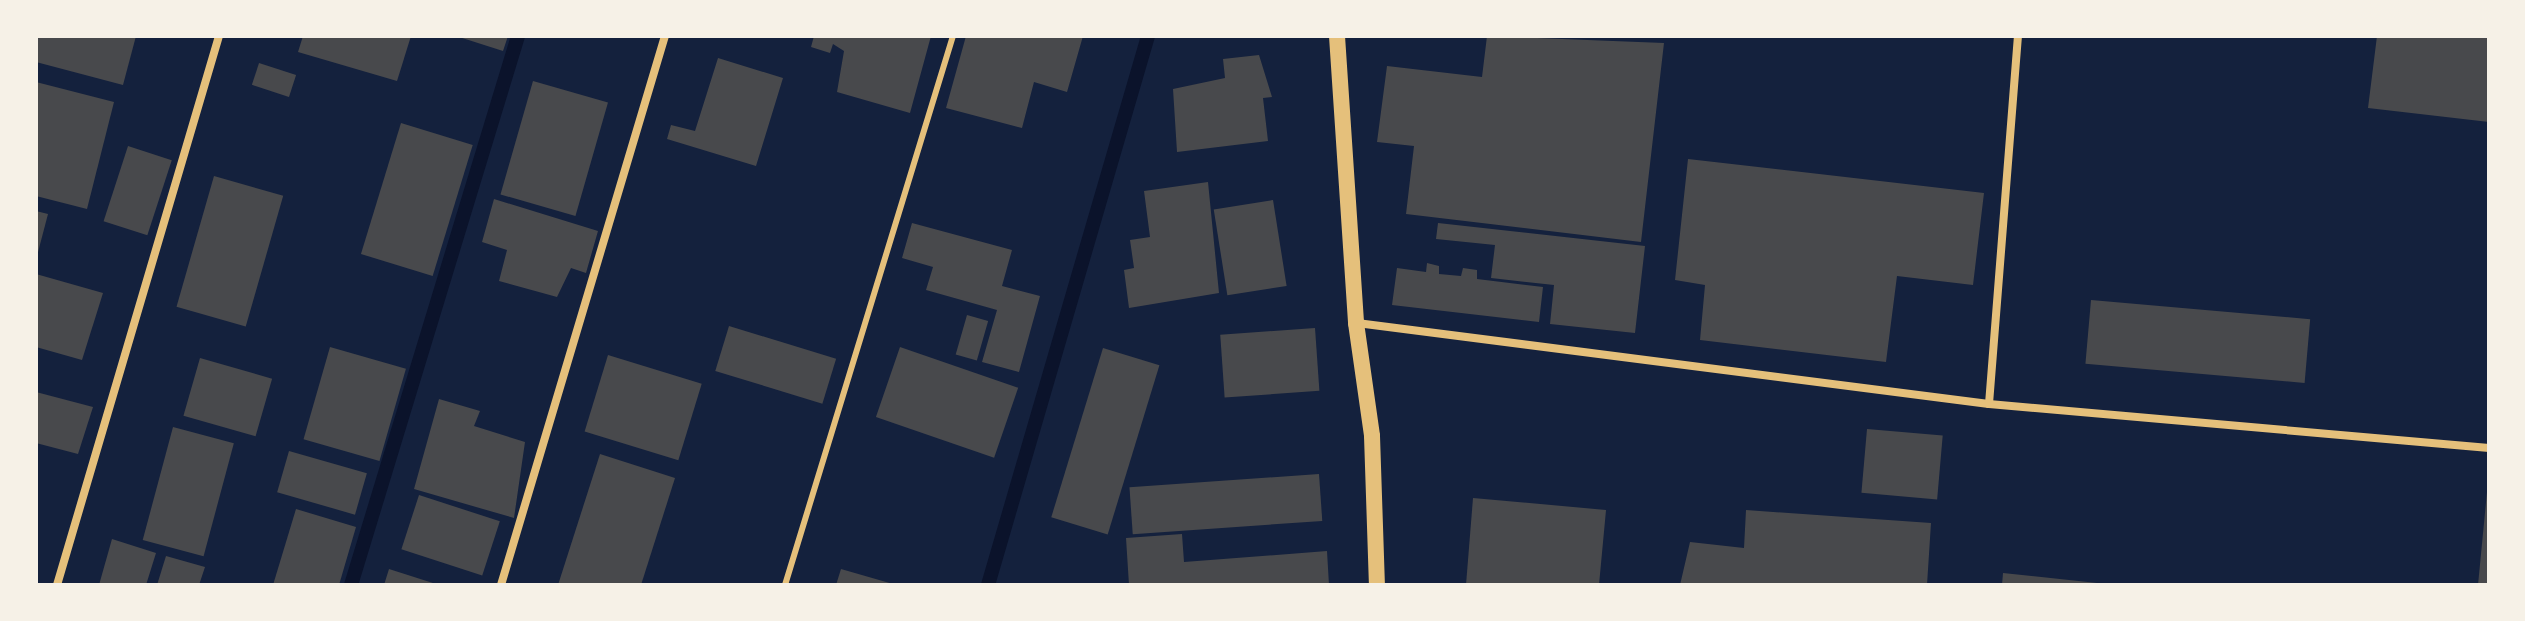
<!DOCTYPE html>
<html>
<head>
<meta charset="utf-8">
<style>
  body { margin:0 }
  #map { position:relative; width:2525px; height:621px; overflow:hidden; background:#14213d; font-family:Georgia,serif }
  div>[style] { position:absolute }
  .stream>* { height:14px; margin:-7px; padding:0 7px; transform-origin:7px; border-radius:7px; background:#0b132b }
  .building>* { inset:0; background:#48494c; transform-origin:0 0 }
  .service>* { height:6px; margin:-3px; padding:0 3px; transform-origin:3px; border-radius:3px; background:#e5c07b }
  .minor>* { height:8px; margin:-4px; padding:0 4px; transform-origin:4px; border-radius:4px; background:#e5c07b }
  .secondary>* { height:16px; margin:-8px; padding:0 8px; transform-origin:8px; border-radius:8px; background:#e5c07b }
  span { translate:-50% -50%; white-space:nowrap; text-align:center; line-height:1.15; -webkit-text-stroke:6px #f6f1e7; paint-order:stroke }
  .frame { position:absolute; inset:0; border:38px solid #f6f1e7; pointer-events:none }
</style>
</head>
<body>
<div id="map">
  <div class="stream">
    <div style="left:351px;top:585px;width:574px;rotate:-73.08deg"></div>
    <div style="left:988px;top:585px;width:572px;rotate:-73.75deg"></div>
  </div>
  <div class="building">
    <div style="clip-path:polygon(36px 36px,136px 36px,123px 85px,36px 62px)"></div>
    <div style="clip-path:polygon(303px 36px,411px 36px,397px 81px,298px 52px)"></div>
    <div style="clip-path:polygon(456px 36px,508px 36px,503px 51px)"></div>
    <div style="clip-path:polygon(814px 36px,931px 36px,910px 113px,837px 92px,844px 51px,833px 44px,830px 53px,811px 47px)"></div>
    <div style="clip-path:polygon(966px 36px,1083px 36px,1067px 92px,1034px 82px,1022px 128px,946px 108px)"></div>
    <div style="clip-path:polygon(1487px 36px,1664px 43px,1641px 242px,1406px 214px,1414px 146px,1377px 142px,1387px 66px,1482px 77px)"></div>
    <div style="clip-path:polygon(2377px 36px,2489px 36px,2489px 122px,2368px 108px)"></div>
    <div style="clip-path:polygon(1259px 55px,1272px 97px,1263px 98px,1268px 141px,1177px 152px,1173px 89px,1225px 78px,1223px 59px)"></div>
    <div style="clip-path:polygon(718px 58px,783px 78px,756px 166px,667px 139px,671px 125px,695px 131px)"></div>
    <div style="left:259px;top:63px;width:39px;height:23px;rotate:18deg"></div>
    <div style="left:533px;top:81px;width:78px;height:118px;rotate:16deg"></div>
    <div style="clip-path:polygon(36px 82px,114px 102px,87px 209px,36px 196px)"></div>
    <div style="left:401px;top:123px;width:75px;height:137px;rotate:17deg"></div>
    <div style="left:128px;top:146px;width:46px;height:79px;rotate:18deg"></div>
    <div style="clip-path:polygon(1688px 159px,1984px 193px,1973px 285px,1897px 276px,1886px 362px,1700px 340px,1705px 285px,1675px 280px)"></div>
    <div style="left:214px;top:176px;width:72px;height:136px;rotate:16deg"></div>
    <div style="clip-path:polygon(1208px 182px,1219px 293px,1129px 308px,1124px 270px,1134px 268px,1130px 240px,1150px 237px,1144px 191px)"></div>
    <div style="clip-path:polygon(494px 199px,598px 231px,586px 273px,571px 268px,557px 297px,499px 281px,507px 250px,482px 242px)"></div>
    <div style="left:1273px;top:200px;width:87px;height:60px;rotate:81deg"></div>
    <div style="clip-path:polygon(36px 211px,48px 214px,37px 256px,36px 256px)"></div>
    <div style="clip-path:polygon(912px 223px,1012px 250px,1002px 286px,1040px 296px,1019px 372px,982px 362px,997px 310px,926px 290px,933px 267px,902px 258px)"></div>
    <div style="clip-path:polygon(1438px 223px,1645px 246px,1635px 333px,1550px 324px,1554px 285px,1491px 278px,1495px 245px,1436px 239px)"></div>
    <div style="clip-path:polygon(1427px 263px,1439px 266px,1439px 274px,1461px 276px,1463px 268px,1477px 270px,1477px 279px,1543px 287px,1539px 322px,1392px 305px,1397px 268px,1426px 272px)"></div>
    <div style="clip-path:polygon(36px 274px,103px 293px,82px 360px,36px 347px)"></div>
    <div style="left:2091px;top:300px;width:220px;height:64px;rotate:5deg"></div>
    <div style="left:967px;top:315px;width:22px;height:41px;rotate:16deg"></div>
    <div style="left:729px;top:326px;width:112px;height:47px;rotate:17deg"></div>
    <div style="left:1315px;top:328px;width:63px;height:95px;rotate:86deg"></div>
    <div style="left:330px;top:347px;width:79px;height:96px;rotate:16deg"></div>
    <div style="left:900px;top:347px;width:125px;height:74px;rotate:19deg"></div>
    <div style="left:1103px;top:348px;width:59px;height:177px;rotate:17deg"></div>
    <div style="left:608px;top:355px;width:98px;height:80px;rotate:17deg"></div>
    <div style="left:200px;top:358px;width:75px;height:60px;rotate:16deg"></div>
    <div style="clip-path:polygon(36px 392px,93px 407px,78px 454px,36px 443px)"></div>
    <div style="clip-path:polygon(439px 399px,480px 411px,474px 426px,525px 442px,514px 518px,414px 489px)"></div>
    <div style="left:173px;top:427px;width:63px;height:117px;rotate:15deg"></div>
    <div style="left:1867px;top:429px;width:76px;height:64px;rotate:5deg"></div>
    <div style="left:289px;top:451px;width:81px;height:43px;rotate:16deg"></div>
    <div style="clip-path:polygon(600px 454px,675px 478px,641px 585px,558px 585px)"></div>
    <div style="left:1319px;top:474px;width:47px;height:190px;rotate:86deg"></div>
    <div style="clip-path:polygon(2487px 492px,2489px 585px,2478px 585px)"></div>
    <div style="left:419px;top:495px;width:85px;height:57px;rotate:18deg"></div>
    <div style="clip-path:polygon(1473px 498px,1606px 510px,1599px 585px,1466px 585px)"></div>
    <div style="clip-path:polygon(296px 509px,356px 527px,339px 585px,273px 585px)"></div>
    <div style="clip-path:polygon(1746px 510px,1931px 523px,1927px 585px,1680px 585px,1690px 542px,1744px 548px)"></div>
    <div style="clip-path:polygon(1182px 534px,1184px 562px,1327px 551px,1329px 585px,1129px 585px,1126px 538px)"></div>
    <div style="clip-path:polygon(112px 539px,156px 553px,146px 585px,99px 585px)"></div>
    <div style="clip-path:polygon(166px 556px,205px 567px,199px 585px,157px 585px)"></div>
    <div style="clip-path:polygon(389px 569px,436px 584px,436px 585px,384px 585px)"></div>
    <div style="clip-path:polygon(841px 569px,893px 584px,893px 585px,836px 585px)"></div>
    <div style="clip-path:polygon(2003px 573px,2097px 583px,2097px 585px,2002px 585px)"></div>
  </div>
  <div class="service">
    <div style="left:785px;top:585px;width:574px;rotate:-72.99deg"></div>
  </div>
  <div class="minor">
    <div style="left:1357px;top:323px;width:637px;rotate:7.3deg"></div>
    <div style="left:1989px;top:404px;width:502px;rotate:5.03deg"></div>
    <div style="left:1989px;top:404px;width:369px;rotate:-85.5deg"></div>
    <div style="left:57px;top:585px;width:572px;rotate:-73.56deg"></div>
    <div style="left:501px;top:585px;width:573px;rotate:-73.37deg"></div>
  </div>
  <div class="secondary">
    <div style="left:1337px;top:36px;width:288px;rotate:86.2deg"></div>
    <div style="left:1356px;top:323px;width:114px;rotate:81.9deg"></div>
    <div style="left:1372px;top:436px;width:149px;rotate:88.1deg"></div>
  </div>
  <div class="frame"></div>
</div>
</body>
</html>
